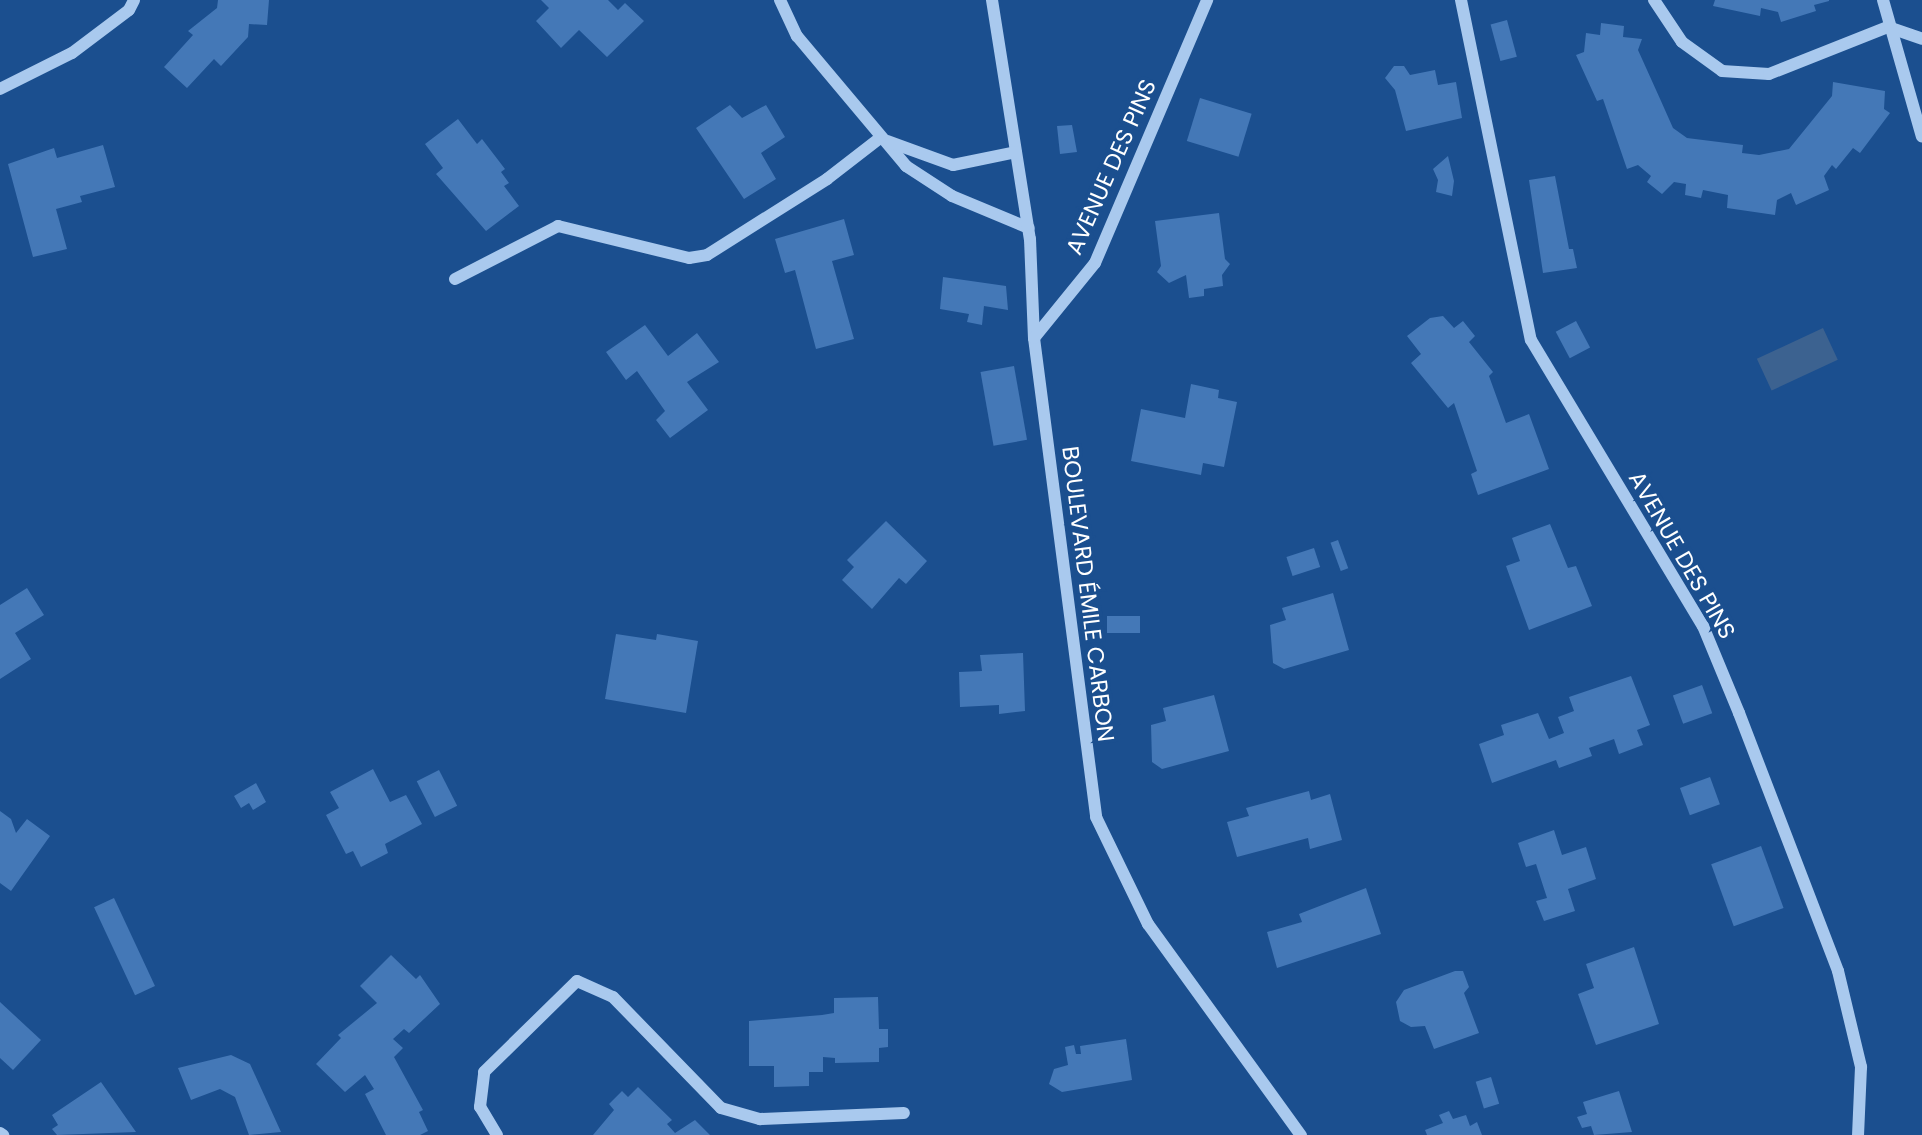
<!DOCTYPE html>
<html>
<head>
<meta charset="utf-8">
<style>
  body { margin:0 }
  #map { position:relative; width:1922px; height:1135px; overflow:hidden; background:#1b4f8f; font-family:Poppins,sans-serif }
  div>[style] { position:absolute }
  .water>* { inset:0; background:#3c6290; transform-origin:0 0 }
  .building>* { inset:0; background:#4478b7; transform-origin:0 0 }
  .minor>* { height:12px; margin:-6px; padding:0 6px; transform-origin:6px; border-radius:6px; background:#a9c9ee }
  span { translate:-50% -50%; white-space:nowrap; text-align:center; line-height:1.15; -webkit-text-stroke:7px #1b4f8f; paint-order:stroke }
  .street-label { font-size:23px; color:#fff }
</style>
</head>
<body>
<div id="map">
  <div class="water">
    <div style="left:1823px;top:328px;width:35px;height:73px;rotate:65deg"></div>
  </div>
  <div class="building">
    <div style="clip-path:polygon(218px 0,269px 0,267px 25px,249px 24px,248px 37px,221px 66px,214px 59px,187px 88px,164px 67px,193px 35px,188px 31px,217px 8px)"></div>
    <div style="clip-path:polygon(541px 0,608px 0,618px 10px,625px 3px,644px 21px,607px 57px,579px 30px,561px 48px,536px 21px,549px 8px)"></div>
    <div style="clip-path:polygon(1715px 0,1829px 0,1829px 1px,1814px 5px,1816px 11px,1781px 22px,1778px 12px,1761px 8px,1760px 16px,1713px 6px)"></div>
    <div style="left:1507px;top:20px;width:38px;height:17px;rotate:75deg"></div>
    <div style="clip-path:polygon(1601px 23px,1624px 26px,1623px 37px,1642px 39px,1638px 50px,1661px 101px,1673px 128px,1687px 138px,1743px 145px,1742px 153px,1759px 155px,1789px 149px,1832px 96px,1833px 82px,1885px 91px,1884px 109px,1890px 113px,1860px 153px,1853px 148px,1836px 169px,1832px 165px,1824px 176px,1829px 190px,1796px 205px,1791px 193px,1777px 200px,1775px 215px,1727px 208px,1728px 195px,1703px 190px,1701px 198px,1685px 195px,1686px 184px,1674px 182px,1662px 194px,1647px 182px,1651px 176px,1638px 165px,1627px 169px,1603px 99px,1597px 101px,1576px 55px,1584px 52px,1586px 33px,1600px 35px)"></div>
    <div style="clip-path:polygon(1394px 66px,1404px 66px,1410px 75px,1435px 70px,1438px 85px,1456px 82px,1462px 118px,1406px 131px,1395px 90px,1385px 78px)"></div>
    <div style="left:1200px;top:98px;width:54px;height:45px;rotate:17deg"></div>
    <div style="clip-path:polygon(730px 105px,742px 118px,766px 105px,785px 137px,761px 153px,776px 179px,744px 199px,696px 128px)"></div>
    <div style="clip-path:polygon(458px 119px,477px 144px,482px 139px,505px 169px,501px 172px,509px 183px,504px 186px,519px 206px,486px 231px,436px 174px,443px 168px,425px 144px)"></div>
    <div style="clip-path:polygon(1072px 125px,1077px 152px,1060px 154px,1057px 126px)"></div>
    <div style="clip-path:polygon(103px 145px,115px 187px,80px 196px,82px 202px,56px 209px,67px 249px,33px 257px,8px 164px,54px 148px,57px 158px)"></div>
    <div style="clip-path:polygon(1448px 156px,1454px 181px,1452px 196px,1436px 192px,1438px 180px,1433px 169px)"></div>
    <div style="clip-path:polygon(1555px 176px,1569px 249px,1573px 249px,1577px 268px,1543px 273px,1529px 180px)"></div>
    <div style="clip-path:polygon(1219px 213px,1225px 259px,1230px 264px,1222px 275px,1223px 286px,1204px 289px,1204px 296px,1189px 298px,1186px 275px,1169px 283px,1157px 272px,1161px 266px,1155px 221px)"></div>
    <div style="clip-path:polygon(844px 219px,854px 255px,832px 261px,854px 339px,816px 349px,795px 270px,785px 273px,775px 239px)"></div>
    <div style="clip-path:polygon(943px 277px,1006px 286px,1008px 310px,984px 306px,982px 325px,967px 322px,969px 314px,940px 309px)"></div>
    <div style="clip-path:polygon(1443px 316px,1454px 328px,1463px 321px,1475px 336px,1469px 342px,1493px 372px,1489px 376px,1506px 423px,1529px 414px,1549px 469px,1478px 495px,1471px 474px,1477px 471px,1454px 403px,1448px 408px,1411px 363px,1421px 354px,1407px 336px,1430px 318px)"></div>
    <div style="left:1576px;top:321px;width:30px;height:23px;rotate:62deg"></div>
    <div style="clip-path:polygon(645px 325px,668px 356px,697px 333px,719px 362px,687px 382px,708px 410px,670px 438px,656px 420px,665px 411px,637px 371px,626px 380px,606px 352px)"></div>
    <div style="left:1014px;top:366px;width:75px;height:34px;rotate:80deg"></div>
    <div style="clip-path:polygon(1191px 384px,1219px 390px,1218px 398px,1237px 402px,1224px 467px,1203px 463px,1201px 475px,1131px 461px,1141px 409px,1185px 418px)"></div>
    <div style="clip-path:polygon(886px 521px,927px 561px,906px 584px,899px 578px,872px 609px,842px 580px,854px 567px,847px 560px)"></div>
    <div style="clip-path:polygon(1550px 524px,1568px 568px,1576px 566px,1592px 606px,1529px 630px,1506px 566px,1520px 561px,1512px 538px)"></div>
    <div style="left:1338px;top:540px;width:30px;height:8px;rotate:70deg"></div>
    <div style="left:1314px;top:548px;width:20px;height:29px;rotate:72deg"></div>
    <div style="clip-path:polygon(27px 588px,44px 615px,15px 633px,31px 659px,0 679px,0 605px)"></div>
    <div style="clip-path:polygon(1333px 593px,1349px 650px,1284px 669px,1273px 663px,1270px 625px,1286px 620px,1282px 608px)"></div>
    <div style="left:1140px;top:616px;width:17px;height:33px;rotate:90deg"></div>
    <div style="clip-path:polygon(616px 634px,656px 640px,657px 634px,698px 641px,686px 713px,605px 699px)"></div>
    <div style="clip-path:polygon(1023px 653px,1025px 711px,999px 714px,999px 705px,960px 707px,959px 672px,982px 671px,980px 655px)"></div>
    <div style="clip-path:polygon(1631px 676px,1650px 725px,1637px 730px,1643px 745px,1619px 754px,1614px 739px,1589px 748px,1592px 756px,1559px 768px,1556px 760px,1492px 783px,1479px 744px,1504px 735px,1501px 725px,1538px 713px,1549px 739px,1564px 733px,1558px 717px,1574px 711px,1569px 697px)"></div>
    <div style="left:1702px;top:685px;width:30px;height:31px;rotate:70deg"></div>
    <div style="clip-path:polygon(1214px 695px,1229px 751px,1162px 769px,1152px 762px,1151px 725px,1166px 721px,1163px 708px)"></div>
    <div style="clip-path:polygon(373px 769px,390px 802px,406px 795px,422px 824px,385px 844px,388px 853px,361px 867px,353px 851px,346px 854px,326px 815px,339px 808px,330px 792px)"></div>
    <div style="left:439px;top:770px;width:40px;height:25px;rotate:63deg"></div>
    <div style="left:1710px;top:777px;width:29px;height:32px;rotate:70deg"></div>
    <div style="clip-path:polygon(256px 783px,266px 802px,253px 810px,249px 803px,241px 808px,234px 796px)"></div>
    <div style="clip-path:polygon(1309px 791px,1311px 800px,1330px 794px,1342px 840px,1310px 849px,1308px 838px,1237px 857px,1227px 822px,1249px 816px,1246px 808px)"></div>
    <div style="clip-path:polygon(0 811px,11px 819px,16px 833px,27px 819px,50px 836px,11px 891px,0 883px)"></div>
    <div style="clip-path:polygon(1554px 830px,1562px 855px,1586px 847px,1596px 879px,1568px 889px,1575px 911px,1544px 921px,1536px 901px,1547px 898px,1536px 864px,1526px 867px,1518px 843px)"></div>
    <div style="left:1761px;top:846px;width:66px;height:53px;rotate:70deg"></div>
    <div style="clip-path:polygon(1366px 888px,1381px 934px,1277px 968px,1267px 932px,1302px 922px,1299px 914px)"></div>
    <div style="left:114px;top:898px;width:97px;height:22px;rotate:65deg"></div>
    <div style="clip-path:polygon(1634px 947px,1659px 1024px,1596px 1045px,1578px 994px,1594px 988px,1586px 964px)"></div>
    <div style="clip-path:polygon(391px 955px,416px 979px,420px 975px,440px 1004px,409px 1033px,404px 1029px,393px 1039px,403px 1048px,394px 1057px,423px 1110px,419px 1112px,428px 1131px,420px 1135px,386px 1135px,365px 1094px,374px 1089px,365px 1075px,345px 1092px,316px 1064px,341px 1038px,338px 1035px,377px 1003px,360px 986px)"></div>
    <div style="clip-path:polygon(1455px 971px,1463px 971px,1469px 987px,1464px 993px,1479px 1033px,1434px 1049px,1425px 1026px,1411px 1027px,1400px 1021px,1396px 1002px,1404px 990px)"></div>
    <div style="clip-path:polygon(878px 997px,879px 1029px,888px 1029px,888px 1047px,879px 1048px,879px 1062px,835px 1063px,835px 1058px,823px 1057px,823px 1072px,809px 1072px,809px 1086px,774px 1087px,774px 1066px,749px 1066px,749px 1021px,822px 1015px,834px 1013px,834px 998px)"></div>
    <div style="clip-path:polygon(0 1002px,41px 1040px,13px 1070px,0 1058px)"></div>
    <div style="clip-path:polygon(1126px 1039px,1132px 1080px,1062px 1092px,1049px 1084px,1054px 1069px,1068px 1065px,1065px 1047px,1074px 1045px,1076px 1054px,1081px 1054px,1080px 1046px)"></div>
    <div style="clip-path:polygon(231px 1055px,250px 1064px,281px 1132px,249px 1135px,235px 1097px,220px 1089px,191px 1100px,178px 1068px)"></div>
    <div style="left:1491px;top:1077px;width:28px;height:16px;rotate:73deg"></div>
    <div style="clip-path:polygon(101px 1082px,136px 1132px,57px 1135px,52px 1129px,58px 1125px,52px 1115px)"></div>
    <div style="clip-path:polygon(638px 1087px,672px 1120px,667px 1124px,675px 1133px,695px 1120px,710px 1135px,593px 1135px,614px 1110px,609px 1104px,622px 1091px,628px 1097px)"></div>
    <div style="clip-path:polygon(1619px 1091px,1632px 1132px,1594px 1135px,1591px 1126px,1582px 1128px,1577px 1117px,1587px 1114px,1583px 1102px)"></div>
    <div style="clip-path:polygon(1449px 1111px,1453px 1119px,1466px 1115px,1470px 1126px,1477px 1122px,1482px 1135px,1427px 1135px,1425px 1130px,1443px 1123px,1439px 1115px)"></div>
  </div>
  <div class="minor">
    <div style="left:780px;top:0;width:40px;rotate:65deg"></div>
    <div style="left:797px;top:36px;width:170px;rotate:50deg"></div>
    <div style="left:906px;top:166px;width:55px;rotate:33.1deg"></div>
    <div style="left:952px;top:196px;width:83px;rotate:22.6deg"></div>
    <div style="left:992px;top:0;width:242px;rotate:81deg"></div>
    <div style="left:1030px;top:239px;width:99px;rotate:87.7deg"></div>
    <div style="left:1034px;top:338px;width:483px;rotate:82.6deg"></div>
    <div style="left:1096px;top:817px;width:119px;rotate:64.1deg"></div>
    <div style="left:1148px;top:924px;width:261px;rotate:54.1deg"></div>
    <div style="left:1461px;top:0;width:347px;rotate:78.4deg"></div>
    <div style="left:1531px;top:340px;width:334px;rotate:59deg"></div>
    <div style="left:1703px;top:626px;width:94px;rotate:67.5deg"></div>
    <div style="left:1739px;top:713px;width:276px;rotate:69deg"></div>
    <div style="left:1838px;top:971px;width:99px;rotate:76.5deg"></div>
    <div style="left:1861px;top:1067px;width:68px;rotate:92.5deg"></div>
    <div style="left:1654px;top:0;width:50px;rotate:56.3deg"></div>
    <div style="left:1682px;top:42px;width:49px;rotate:35.9deg"></div>
    <div style="left:1722px;top:71px;width:47px;rotate:3.7deg"></div>
    <div style="left:1769px;top:74px;width:128px;rotate:-21.6deg"></div>
    <div style="left:1888px;top:27px;width:36px;rotate:19deg"></div>
    <div style="left:1883px;top:0;width:142px;rotate:74.1deg"></div>
    <div style="left:0;top:89px;width:80px;rotate:-26.6deg"></div>
    <div style="left:72px;top:53px;width:71px;rotate:-37deg"></div>
    <div style="left:129px;top:10px;width:11px;rotate:-63deg"></div>
    <div style="left:887px;top:141px;width:70px;rotate:20deg"></div>
    <div style="left:953px;top:165px;width:64px;rotate:-11.7deg"></div>
    <div style="left:455px;top:279px;width:116px;rotate:-27.2deg"></div>
    <div style="left:558px;top:226px;width:135px;rotate:13.7deg"></div>
    <div style="left:689px;top:258px;width:18px;rotate:-9deg"></div>
    <div style="left:707px;top:255px;width:142px;rotate:-32.3deg"></div>
    <div style="left:827px;top:179px;width:67px;rotate:-37.7deg"></div>
    <div style="left:1034px;top:338px;width:97px;rotate:-50.9deg"></div>
    <div style="left:1095px;top:263px;width:286px;rotate:-66.9deg"></div>
    <div style="left:0;top:1133px;width:4px;rotate:34deg"></div>
    <div style="left:497px;top:1135px;width:33px;rotate:-121deg"></div>
    <div style="left:480px;top:1107px;width:35px;rotate:-83deg"></div>
    <div style="left:484px;top:1072px;width:130px;rotate:-44.4deg"></div>
    <div style="left:577px;top:981px;width:39px;rotate:24deg"></div>
    <div style="left:613px;top:997px;width:155px;rotate:45.8deg"></div>
    <div style="left:721px;top:1108px;width:41px;rotate:15.8deg"></div>
    <div style="left:760px;top:1119px;width:144px;rotate:-2.4deg"></div>
  </div>
  <div class="street-label">
    <span style="left:1111px;top:167px;rotate:-66deg">AVENUE DES PINS</span>
    <span style="left:1682px;top:555px;rotate:60deg">AVENUE DES PINS</span>
    <span style="left:1088px;top:594px;rotate:83deg">BOULEVARD ÉMILE CARBON</span>
  </div>
</div>
</body>
</html>
